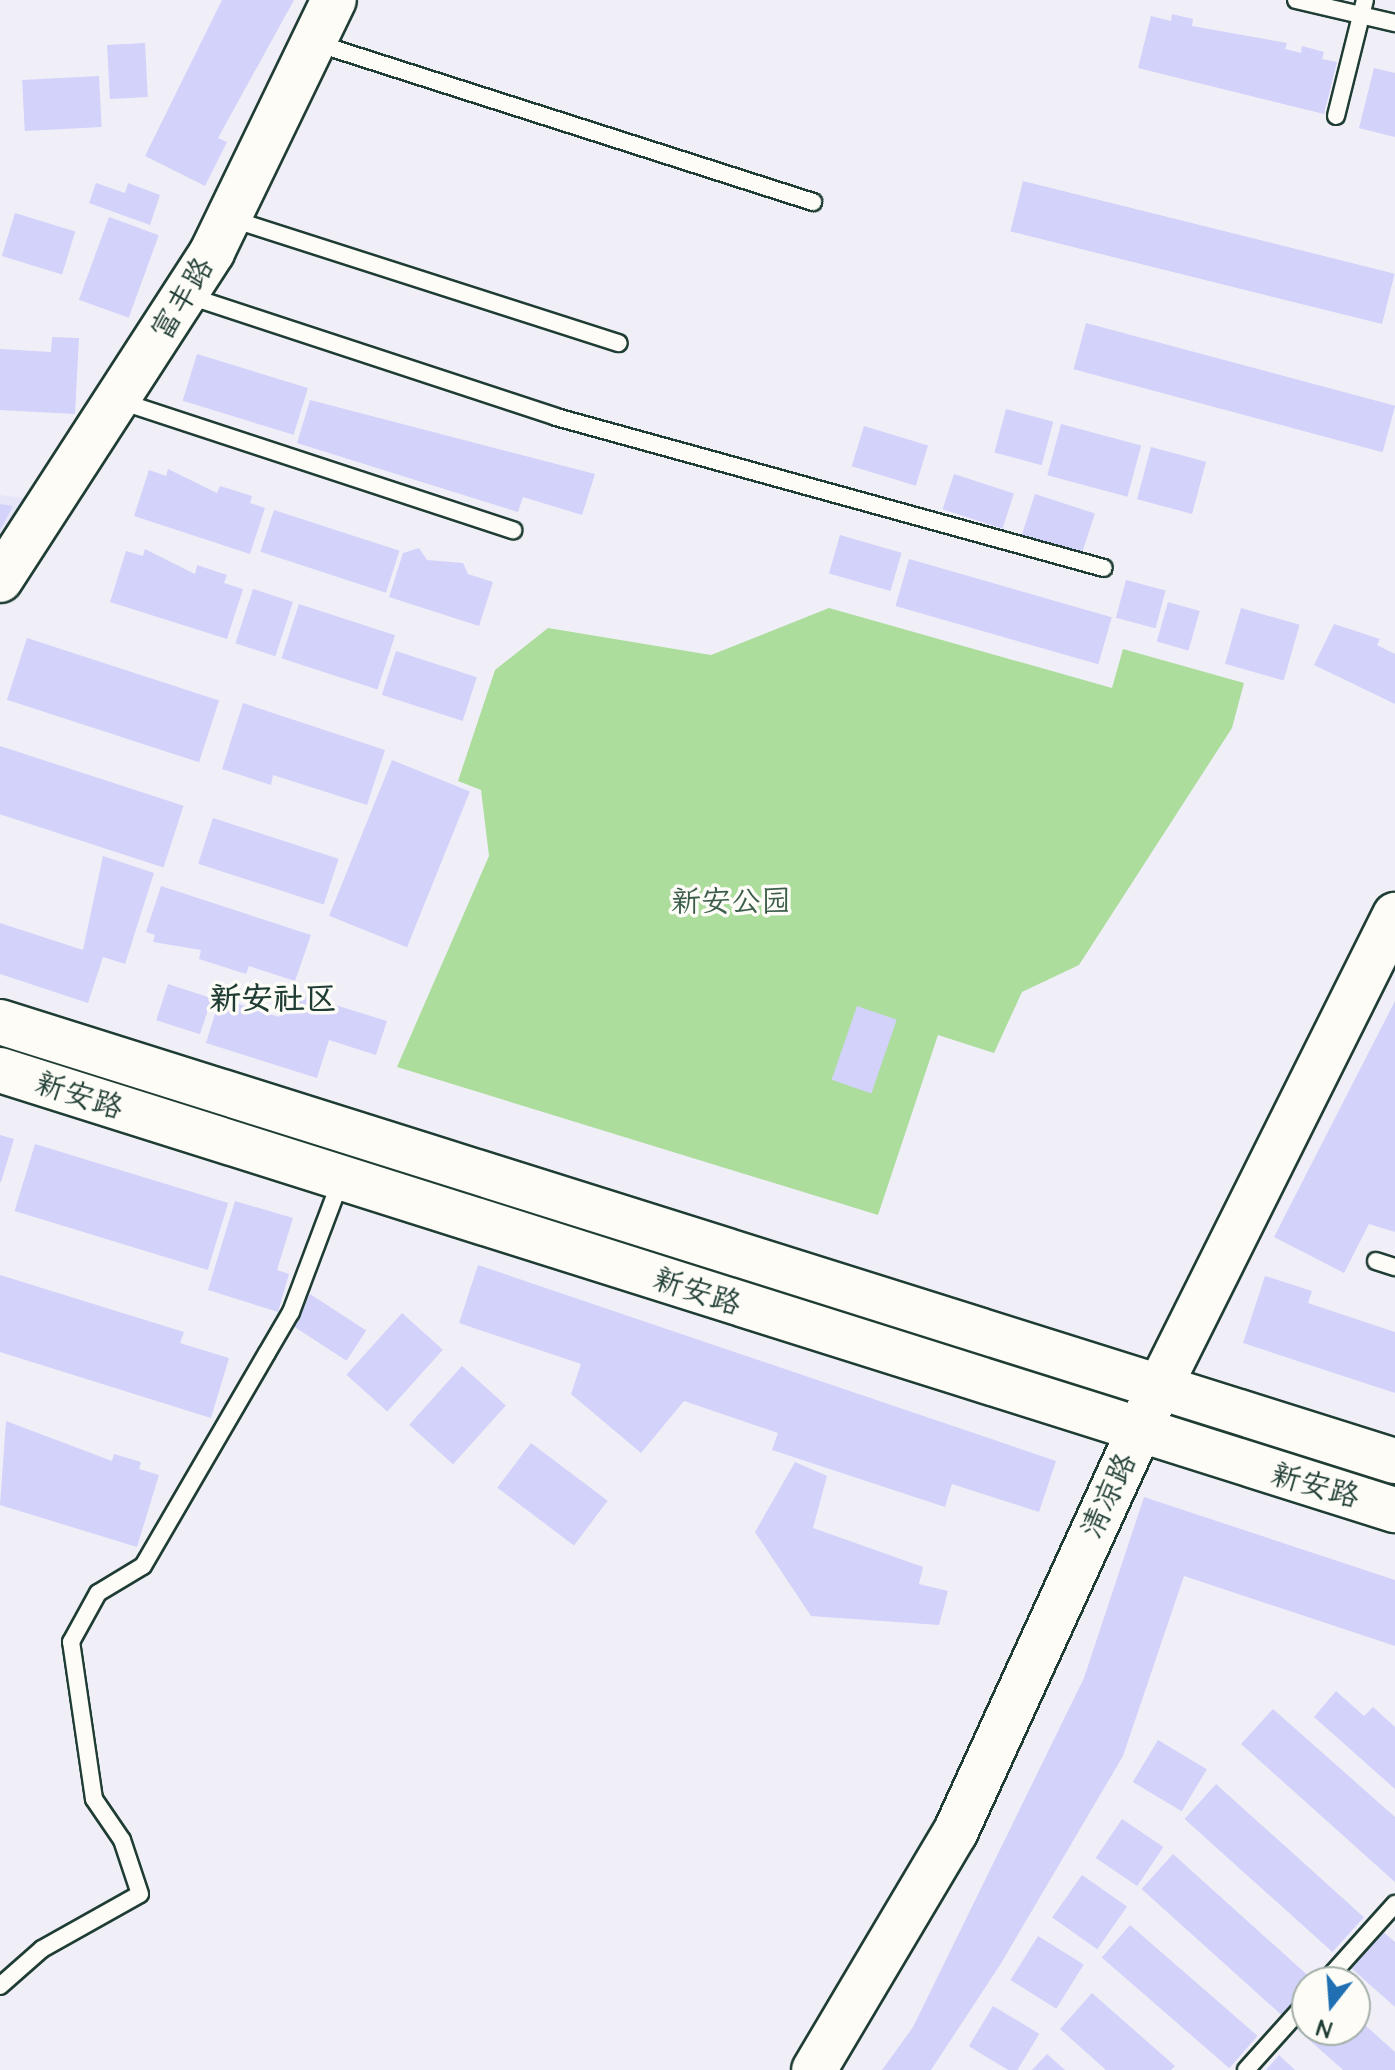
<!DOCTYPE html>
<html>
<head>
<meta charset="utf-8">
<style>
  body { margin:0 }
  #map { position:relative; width:1395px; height:2070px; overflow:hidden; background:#f0eff8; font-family:"Architects Daughter","LXGW WenKai TC",sans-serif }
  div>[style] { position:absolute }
  .built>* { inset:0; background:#e7e6f9 }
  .green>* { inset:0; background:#acdd9d }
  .building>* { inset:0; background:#d2d2fa; transform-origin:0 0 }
  .roads { filter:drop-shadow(2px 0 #1f3d34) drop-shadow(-2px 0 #1f3d34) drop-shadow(0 2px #1f3d34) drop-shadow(0 -2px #1f3d34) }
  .lane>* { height:16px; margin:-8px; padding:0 8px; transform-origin:8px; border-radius:8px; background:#fdfcf7 }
  .secondary>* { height:44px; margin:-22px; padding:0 22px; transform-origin:22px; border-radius:22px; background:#fdfcf7 }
  .primary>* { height:44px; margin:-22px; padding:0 22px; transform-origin:22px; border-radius:22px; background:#fdfcf7 }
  span { translate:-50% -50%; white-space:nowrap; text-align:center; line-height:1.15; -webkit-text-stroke:7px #fdfcf7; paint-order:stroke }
  .street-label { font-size:30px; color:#1f3d34 }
  .park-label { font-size:30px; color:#3b5d49 }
  .neighbourhood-label { font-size:32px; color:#1f3d34; font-weight:700 }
  .north { position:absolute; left:1291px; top:1966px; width:80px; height:80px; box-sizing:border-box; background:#fdfcf7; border:2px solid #a4b0a9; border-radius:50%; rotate:197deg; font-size:22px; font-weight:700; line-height:32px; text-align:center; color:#1f3d34 }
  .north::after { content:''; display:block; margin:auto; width:28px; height:36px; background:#1f6fb2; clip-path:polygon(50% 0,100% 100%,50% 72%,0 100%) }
</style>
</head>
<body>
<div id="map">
  <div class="built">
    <div style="clip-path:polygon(0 495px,33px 499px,0 540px)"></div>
  </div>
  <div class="green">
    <div style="clip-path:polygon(829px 608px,1112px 688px,1123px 649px,1244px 683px,1232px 728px,1079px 965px,1022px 992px,994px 1053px,938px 1035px,878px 1215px,397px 1067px,489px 856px,481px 790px,458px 781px,495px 670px,548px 628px,711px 655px)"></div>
  </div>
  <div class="building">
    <div style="clip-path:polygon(222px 0,294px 0,218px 138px,227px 142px,205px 186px,145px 156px)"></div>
    <div style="clip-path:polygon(1172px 14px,1193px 19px,1192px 26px,1287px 43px,1285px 49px,1301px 53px,1302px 46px,1324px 52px,1322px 59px,1337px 62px,1324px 114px,1138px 68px,1151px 16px,1171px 21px)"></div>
    <div style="left:145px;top:43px;width:54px;height:38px;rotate:87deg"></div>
    <div style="clip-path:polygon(1374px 68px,1395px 73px,1395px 137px,1359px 128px)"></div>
    <div style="left:99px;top:76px;width:51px;height:77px;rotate:87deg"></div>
    <div style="left:1023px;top:181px;width:383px;height:52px;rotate:14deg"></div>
    <div style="clip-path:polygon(96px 183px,125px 193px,128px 183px,160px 195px,150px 225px,89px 203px)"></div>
    <div style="left:15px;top:213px;width:63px;height:45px;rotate:17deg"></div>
    <div style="left:109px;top:217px;width:53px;height:88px;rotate:20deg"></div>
    <div style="left:1086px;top:323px;width:320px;height:48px;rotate:15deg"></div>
    <div style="clip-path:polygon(52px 337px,79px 338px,75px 414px,0 410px,0 349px,51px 352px)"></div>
    <div style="left:197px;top:354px;width:116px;height:49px;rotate:17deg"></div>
    <div style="clip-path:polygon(310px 400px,595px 474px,582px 515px,523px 497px,518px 512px,297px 443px)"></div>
    <div style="left:1006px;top:409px;width:49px;height:45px;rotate:15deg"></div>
    <div style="left:1061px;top:424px;width:83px;height:53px;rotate:15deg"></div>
    <div style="left:864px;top:426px;width:67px;height:42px;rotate:17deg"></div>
    <div style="left:1151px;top:447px;width:57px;height:54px;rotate:15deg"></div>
    <div style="clip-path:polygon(168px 469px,217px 493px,220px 486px,252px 496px,250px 503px,265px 508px,250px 554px,134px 516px,149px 470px,166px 476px)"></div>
    <div style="left:954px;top:474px;width:63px;height:37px;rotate:18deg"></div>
    <div style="left:1035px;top:494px;width:63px;height:43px;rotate:18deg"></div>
    <div style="clip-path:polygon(0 504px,13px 506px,0 530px)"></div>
    <div style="left:274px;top:510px;width:132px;height:44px;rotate:18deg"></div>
    <div style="left:840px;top:535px;width:64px;height:40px;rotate:16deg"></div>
    <div style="clip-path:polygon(419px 548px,427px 560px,463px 563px,468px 574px,493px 582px,479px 626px,389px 597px,403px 553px)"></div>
    <div style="clip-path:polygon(145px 549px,195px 574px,197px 565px,227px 575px,224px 583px,243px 589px,227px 639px,110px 602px,126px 551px,143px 556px)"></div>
    <div style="left:909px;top:559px;width:211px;height:49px;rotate:16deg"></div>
    <div style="left:1126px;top:580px;width:41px;height:39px;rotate:15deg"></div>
    <div style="left:253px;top:589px;width:42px;height:57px;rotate:18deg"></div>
    <div style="left:1168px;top:602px;width:33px;height:41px;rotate:16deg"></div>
    <div style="left:299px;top:604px;width:101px;height:57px;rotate:18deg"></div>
    <div style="left:1241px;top:608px;width:61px;height:58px;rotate:16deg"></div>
    <div style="clip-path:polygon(1334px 624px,1380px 639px,1377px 645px,1395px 654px,1395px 704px,1314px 665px)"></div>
    <div style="left:27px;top:638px;width:202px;height:65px;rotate:18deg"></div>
    <div style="left:396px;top:651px;width:85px;height:46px;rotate:18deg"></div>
    <div style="clip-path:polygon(243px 703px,385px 750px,367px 805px,273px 775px,271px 785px,222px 769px)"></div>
    <div style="left:0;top:746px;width:193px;height:65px;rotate:18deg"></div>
    <div style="left:392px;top:760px;width:84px;height:168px;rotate:22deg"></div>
    <div style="left:213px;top:818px;width:132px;height:48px;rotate:18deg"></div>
    <div style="clip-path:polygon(103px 856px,154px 873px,125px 964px,103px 957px,88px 1003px,0 974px,0 923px,83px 950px)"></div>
    <div style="clip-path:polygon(161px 886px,311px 935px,295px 981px,249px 966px,246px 974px,199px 959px,201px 950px,153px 942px,155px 935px,146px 932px)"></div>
    <div style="left:168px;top:984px;width:46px;height:38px;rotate:18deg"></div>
    <div style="clip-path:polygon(287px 990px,387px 1021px,376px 1055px,329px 1040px,317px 1078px,206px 1043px,220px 998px,279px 1017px)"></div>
    <div style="clip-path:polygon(1395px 1001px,1395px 1232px,1369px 1224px,1344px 1273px,1274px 1237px)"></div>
    <div style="left:857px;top:1006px;width:42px;height:78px;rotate:19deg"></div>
    <div style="clip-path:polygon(0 1135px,14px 1139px,1px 1182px,0 1182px)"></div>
    <div style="left:35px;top:1144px;width:202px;height:70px;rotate:17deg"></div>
    <div style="clip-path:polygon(235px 1201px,293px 1218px,277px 1270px,289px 1274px,278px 1312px,208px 1290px)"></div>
    <div style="clip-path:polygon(478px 1265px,1056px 1461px,1039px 1512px,952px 1484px,945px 1507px,772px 1450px,778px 1433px,684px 1401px,641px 1453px,571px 1394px,581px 1364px,459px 1323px)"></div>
    <div style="clip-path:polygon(0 1275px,184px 1332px,180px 1343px,229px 1358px,211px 1418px,0 1352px)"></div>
    <div style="clip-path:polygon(1265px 1276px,1312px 1291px,1308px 1303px,1395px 1332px,1395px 1393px,1243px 1343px)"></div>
    <div style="left:310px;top:1294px;width:67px;height:36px;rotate:33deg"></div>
    <div style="left:402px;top:1313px;width:55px;height:83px;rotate:42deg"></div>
    <div style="left:462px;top:1366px;width:59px;height:79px;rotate:42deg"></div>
    <div style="clip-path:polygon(6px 1421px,112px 1461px,114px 1454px,141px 1462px,139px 1469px,159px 1475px,137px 1547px,0 1505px)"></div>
    <div style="left:531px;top:1443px;width:96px;height:56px;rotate:37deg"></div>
    <div style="clip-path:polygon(795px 1462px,827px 1476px,813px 1528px,923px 1567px,919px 1584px,948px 1591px,939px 1625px,811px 1616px,755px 1532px)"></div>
    <div style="clip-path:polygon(1144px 1497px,1395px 1580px,1395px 1646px,1184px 1576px,1123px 1756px,1000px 1965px,931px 2070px,882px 2070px,913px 2027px,1084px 1678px)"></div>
    <div style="clip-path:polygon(1336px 1691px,1364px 1716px,1373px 1707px,1395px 1727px,1395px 1789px,1314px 1717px)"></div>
    <div style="clip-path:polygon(1273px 1709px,1395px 1817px,1395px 1882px,1241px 1744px)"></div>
    <div style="left:1158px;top:1740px;width:57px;height:49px;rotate:31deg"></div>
    <div style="left:1216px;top:1784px;width:199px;height:47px;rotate:42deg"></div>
    <div style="left:1122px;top:1819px;width:50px;height:47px;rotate:34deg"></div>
    <div style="left:1173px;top:1854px;width:189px;height:47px;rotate:42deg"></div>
    <div style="left:1082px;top:1875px;width:55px;height:52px;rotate:35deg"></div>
    <div style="left:1130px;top:1925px;width:169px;height:43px;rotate:41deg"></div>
    <div style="clip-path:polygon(1382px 1931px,1395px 1942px,1395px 2007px,1350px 1967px)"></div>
    <div style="left:1038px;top:1936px;width:54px;height:52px;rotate:32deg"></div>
    <div style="clip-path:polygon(1092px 1993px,1175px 2066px,1171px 2070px,1106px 2070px,1060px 2029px)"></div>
    <div style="left:993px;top:2006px;width:54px;height:47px;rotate:31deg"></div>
    <div style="clip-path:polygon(1355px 2016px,1395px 2052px,1395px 2070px,1343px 2070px,1298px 2030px,1307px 2019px,1307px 2030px,1355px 2030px)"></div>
    <div style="clip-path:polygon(1047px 2054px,1065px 2070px,1032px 2070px)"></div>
    <div style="clip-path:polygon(1279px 2055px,1295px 2070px,1266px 2070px)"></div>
  </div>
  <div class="roads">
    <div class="lane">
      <div style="left:1296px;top:0;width:102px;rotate:13.1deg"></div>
      <div style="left:316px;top:43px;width:522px;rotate:17.74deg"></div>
      <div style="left:1336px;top:116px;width:120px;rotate:-76deg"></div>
      <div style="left:232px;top:219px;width:406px;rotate:17.8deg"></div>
      <div style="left:186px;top:295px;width:390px;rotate:18.2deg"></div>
      <div style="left:556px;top:417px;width:568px;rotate:15.41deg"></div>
      <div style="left:120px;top:401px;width:414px;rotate:18.2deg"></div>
      <div style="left:1376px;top:1261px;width:20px;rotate:18deg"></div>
      <div style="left:1325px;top:1982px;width:105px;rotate:-48.1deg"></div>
      <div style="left:0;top:1986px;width:56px;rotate:-41.4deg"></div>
      <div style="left:42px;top:1949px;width:112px;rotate:-29.3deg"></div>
      <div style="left:140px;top:1894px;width:57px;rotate:-108.4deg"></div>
      <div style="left:122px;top:1840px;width:50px;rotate:-124.3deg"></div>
      <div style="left:94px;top:1799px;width:159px;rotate:-98.3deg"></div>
      <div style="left:71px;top:1642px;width:56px;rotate:-61.1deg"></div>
      <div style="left:98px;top:1593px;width:52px;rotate:-31deg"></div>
      <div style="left:143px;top:1566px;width:246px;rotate:-59.8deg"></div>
      <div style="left:267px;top:1353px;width:48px;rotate:-59.7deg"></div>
      <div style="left:291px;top:1312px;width:141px;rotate:-69.3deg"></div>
      <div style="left:1246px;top:2070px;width:91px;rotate:-48.1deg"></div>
    </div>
    <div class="secondary">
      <div style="left:0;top:580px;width:391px;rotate:-57.1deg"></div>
      <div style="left:212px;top:252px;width:280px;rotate:-64.2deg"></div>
      <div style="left:814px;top:2070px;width:276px;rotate:-59.3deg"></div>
      <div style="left:955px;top:1833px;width:487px;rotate:-65.4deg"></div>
      <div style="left:1158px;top:1390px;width:531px;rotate:-63.48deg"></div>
    </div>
    <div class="primary">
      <div style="left:0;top:1022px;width:1462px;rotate:17.47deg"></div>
      <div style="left:0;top:1070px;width:1463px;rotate:17.51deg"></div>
    </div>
  </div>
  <div class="street-label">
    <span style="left:183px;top:299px;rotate:-59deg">富丰路</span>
    <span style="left:79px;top:1096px;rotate:18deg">新安路</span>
    <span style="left:697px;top:1292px;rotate:18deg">新安路</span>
    <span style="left:1315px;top:1486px;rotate:16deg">新安路</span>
    <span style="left:1109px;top:1496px;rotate:-65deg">清凉路</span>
  </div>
  <div class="park-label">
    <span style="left:731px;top:902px">新安公园</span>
  </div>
  <div class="neighbourhood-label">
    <span style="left:273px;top:1000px">新安社区</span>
  </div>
  <div class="north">N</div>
</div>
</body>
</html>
